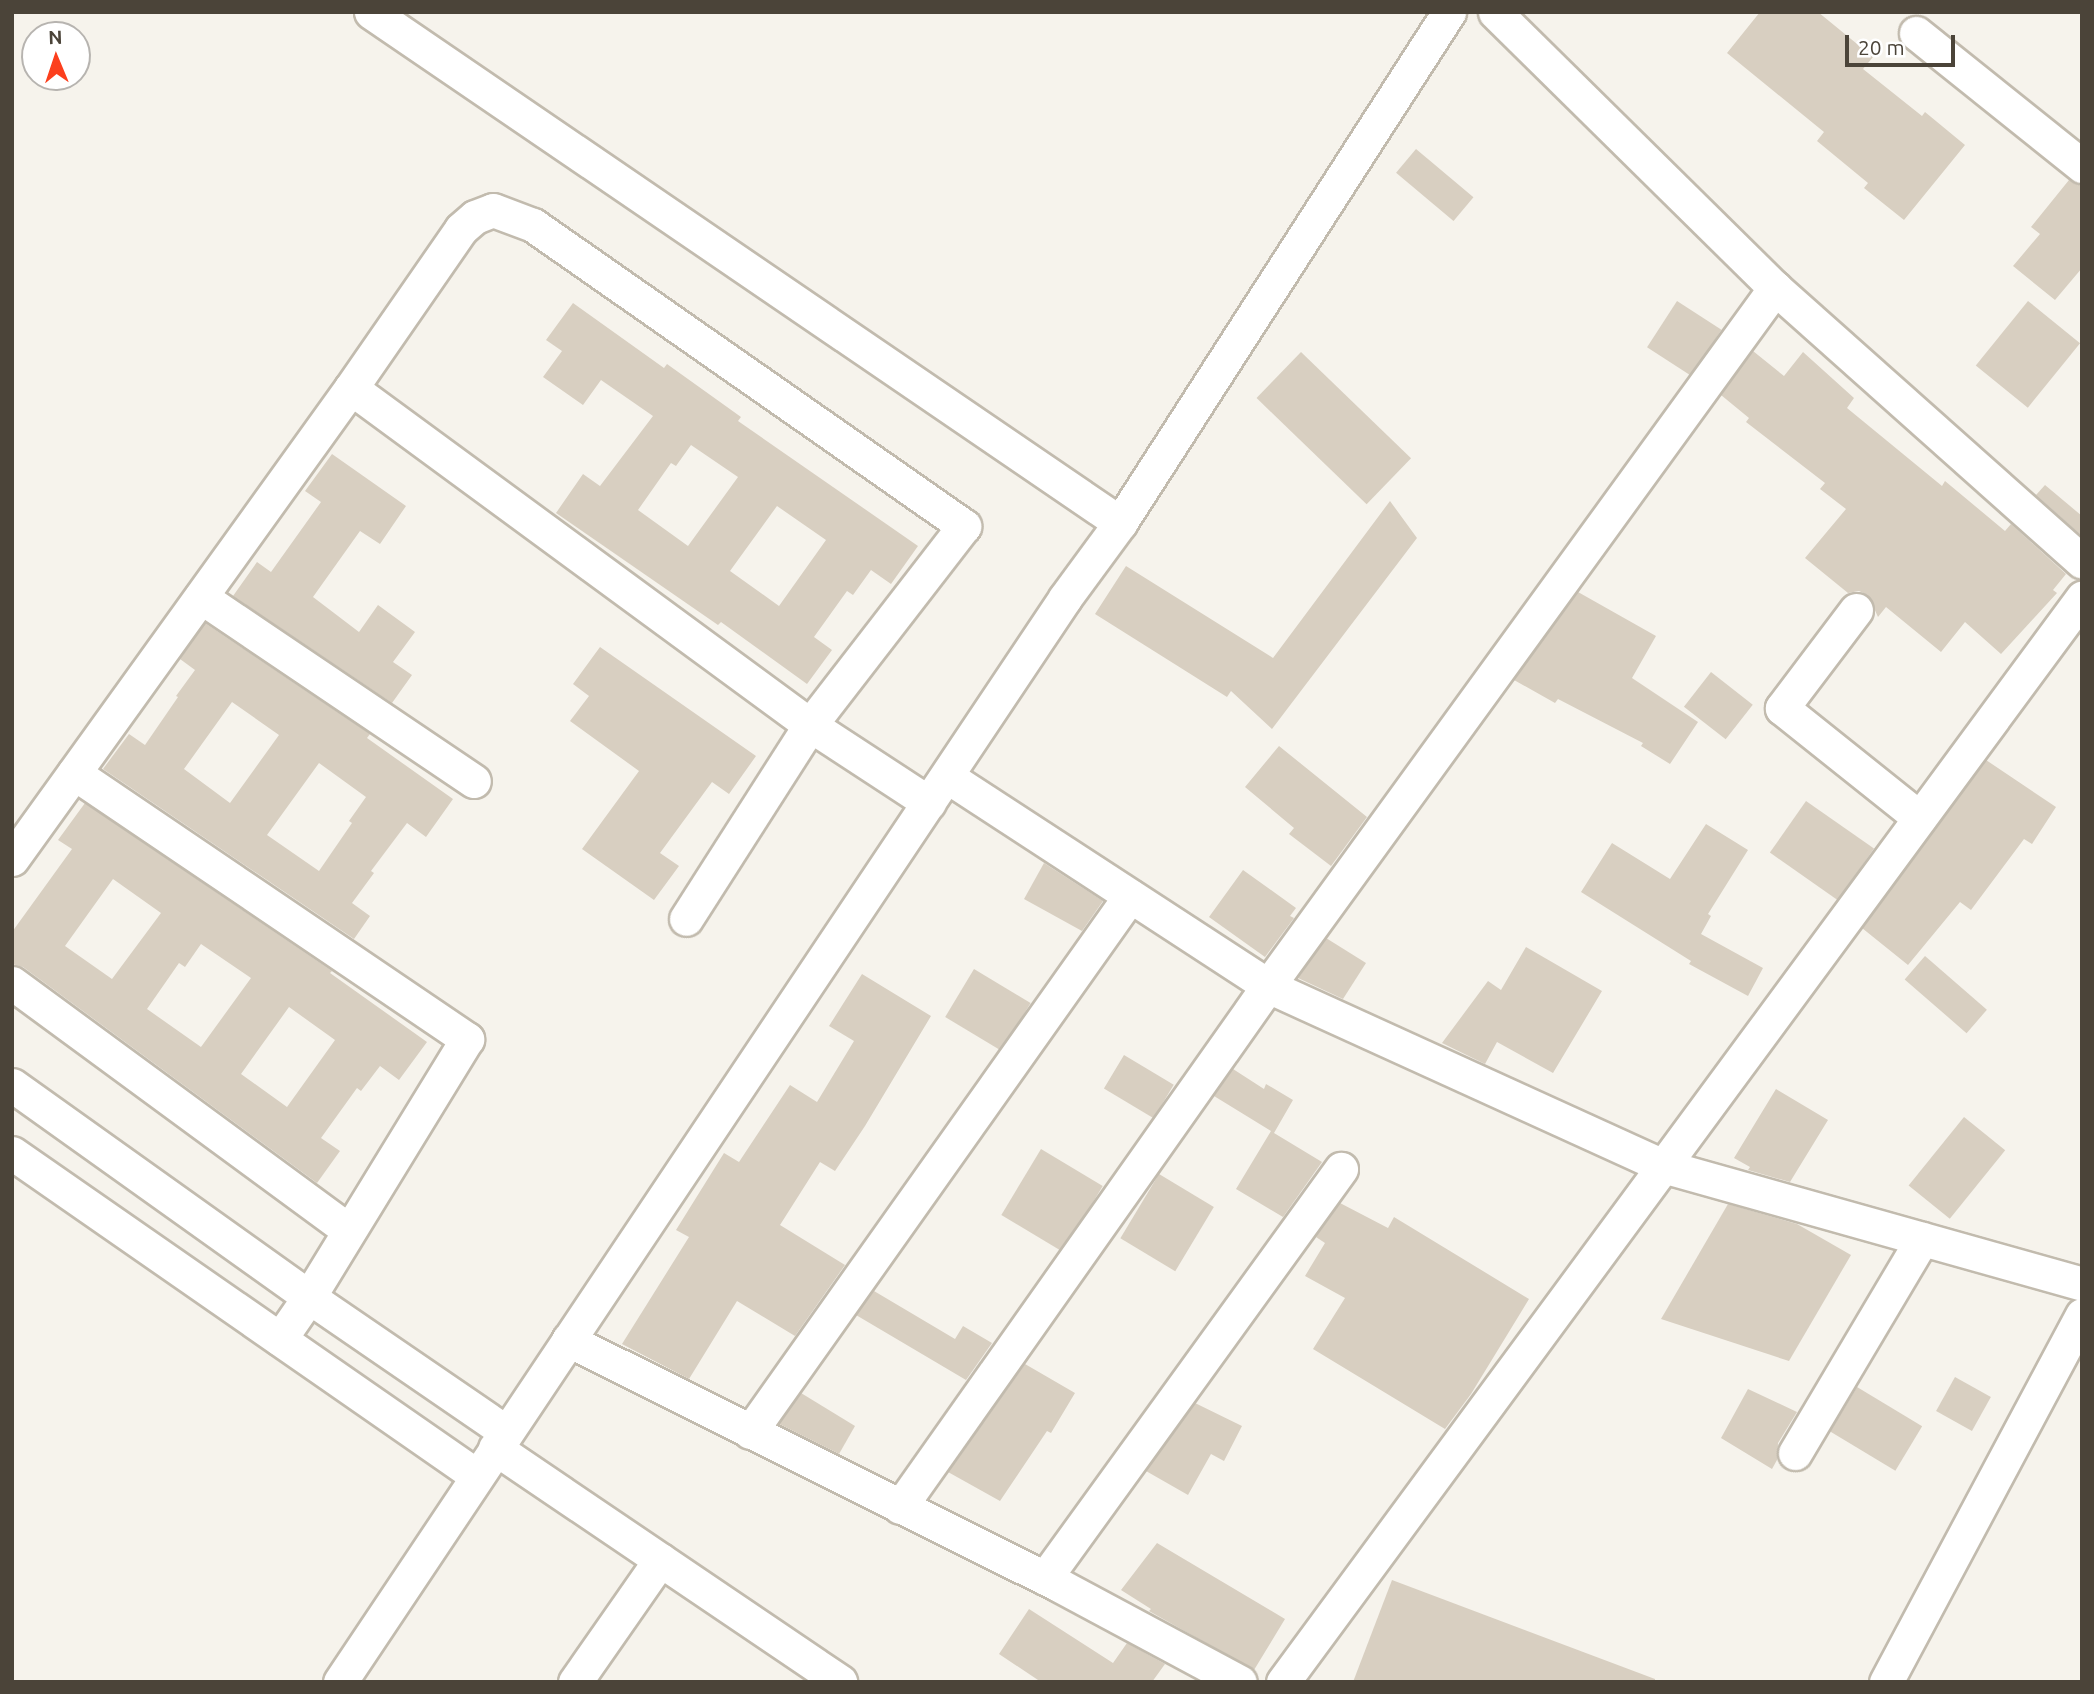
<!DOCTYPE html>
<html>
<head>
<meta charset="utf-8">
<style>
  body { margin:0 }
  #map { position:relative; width:2094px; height:1694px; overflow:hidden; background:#f6f3ec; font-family:Ubuntu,sans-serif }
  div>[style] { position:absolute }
  .building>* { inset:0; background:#d8cfc1; transform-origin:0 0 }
  .roads { filter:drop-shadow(2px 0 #c2bbae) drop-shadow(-2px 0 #c2bbae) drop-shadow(0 2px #c2bbae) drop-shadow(0 -2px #c2bbae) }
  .minor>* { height:33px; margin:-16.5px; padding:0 16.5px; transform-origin:16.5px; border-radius:16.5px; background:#fff }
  span { translate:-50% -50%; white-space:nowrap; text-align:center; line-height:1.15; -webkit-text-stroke:7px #fff; paint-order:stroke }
  .frame { position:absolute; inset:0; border:14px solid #4b4439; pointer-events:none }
  .north { position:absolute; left:21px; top:21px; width:70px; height:70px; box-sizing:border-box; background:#fff; border:2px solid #b7b4b0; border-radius:50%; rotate:358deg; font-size:19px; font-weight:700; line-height:28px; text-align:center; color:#4b4439 }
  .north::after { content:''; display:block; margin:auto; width:24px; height:32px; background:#fc3f1d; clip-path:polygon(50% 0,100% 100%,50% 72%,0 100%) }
  .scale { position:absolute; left:1845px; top:35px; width:110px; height:32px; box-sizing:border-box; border:4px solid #4b4439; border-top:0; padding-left:9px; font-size:21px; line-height:24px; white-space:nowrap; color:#4b4439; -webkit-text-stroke:5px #fff; paint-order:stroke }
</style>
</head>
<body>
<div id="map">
  <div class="building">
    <div style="clip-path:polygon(1760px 12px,1818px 12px,1873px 57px,1863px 69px,1922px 116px,1925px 112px,1965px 145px,1904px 220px,1864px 188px,1868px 183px,1817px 141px,1824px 132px,1727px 53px)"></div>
    <div style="left:1416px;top:149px;width:75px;height:31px;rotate:40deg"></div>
    <div style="clip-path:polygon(2069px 180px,2082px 185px,2082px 268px,2055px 300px,2013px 266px,2040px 234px,2031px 227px)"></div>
    <div style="left:1677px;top:301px;width:53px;height:55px;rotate:33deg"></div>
    <div style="left:2028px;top:301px;width:67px;height:83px;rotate:39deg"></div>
    <div style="clip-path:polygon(evenodd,573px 303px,664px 368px,667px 364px,741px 417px,738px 421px,918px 546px,891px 584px,871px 570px,853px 595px,847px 591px,814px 637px,832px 650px,807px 684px,721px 622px,718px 625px,556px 513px,583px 474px,600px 486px,653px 416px,601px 380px,583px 405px,543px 377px,562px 351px,546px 340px,573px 303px,691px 445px,738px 477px,688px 546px,638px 510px,671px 463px,676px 466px,691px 445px,573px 303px,777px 506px,826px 540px,779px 606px,730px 571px,777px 506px)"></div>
    <div style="clip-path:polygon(1753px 351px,1784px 376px,1803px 352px,1854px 398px,1847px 408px,1942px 486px,1945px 481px,2005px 531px,2011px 524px,2066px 574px,2053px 590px,2057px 593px,2001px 654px,1965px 622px,1941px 652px,1886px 607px,1878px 617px,1868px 595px,1859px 591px,1848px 593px,1805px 558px,1846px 509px,1820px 489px,1825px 483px,1746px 422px,1749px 418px,1721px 395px)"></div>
    <div style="left:1301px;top:352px;width:153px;height:64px;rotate:44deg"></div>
    <div style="clip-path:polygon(332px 454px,406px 506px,380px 544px,360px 531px,313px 597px,359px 632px,378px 605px,415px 632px,393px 662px,412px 675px,392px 703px,233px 596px,257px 562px,271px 572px,321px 502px,305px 491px)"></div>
    <div style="clip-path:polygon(2045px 485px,2082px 516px,2082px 536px,2036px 495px)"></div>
    <div style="clip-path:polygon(1390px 501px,1417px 538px,1272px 729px,1231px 691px,1227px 697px,1095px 614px,1126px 566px,1273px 658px)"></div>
    <div style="clip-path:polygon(1578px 592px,1656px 636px,1632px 678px,1698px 722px,1670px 764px,1641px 746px,1643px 743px,1558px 699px,1555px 703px,1514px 680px)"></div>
    <div style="clip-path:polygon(evenodd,205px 623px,370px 734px,367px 738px,453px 799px,426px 837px,407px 823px,371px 871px,374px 873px,352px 903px,370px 916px,354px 939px,103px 769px,129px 734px,145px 745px,178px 697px,176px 696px,195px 670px,180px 659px,205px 623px,232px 702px,279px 735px,230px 803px,184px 769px,232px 702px,205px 623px,319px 763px,366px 797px,349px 821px,352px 823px,319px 871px,267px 835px,319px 763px)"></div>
    <div style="clip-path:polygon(600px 647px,756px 756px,729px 794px,712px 782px,660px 853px,679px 866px,654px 900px,582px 849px,639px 771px,570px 721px,589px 696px,573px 684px)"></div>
    <div style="left:1711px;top:672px;width:53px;height:44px;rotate:38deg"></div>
    <div style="clip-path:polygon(1279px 746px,1367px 817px,1331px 866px,1289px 834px,1294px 828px,1245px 787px)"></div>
    <div style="clip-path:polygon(1986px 760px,2056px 807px,2032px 844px,2024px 839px,1971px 910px,1960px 902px,1908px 965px,1862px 928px)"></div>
    <div style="left:1806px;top:801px;width:83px;height:63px;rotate:35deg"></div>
    <div style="clip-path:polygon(evenodd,85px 803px,332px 971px,330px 973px,427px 1042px,399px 1080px,380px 1066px,361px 1091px,357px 1088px,321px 1138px,340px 1151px,317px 1183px,23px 967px,12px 964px,12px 932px,72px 849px,58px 840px,85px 803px,113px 879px,161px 913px,112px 979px,65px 946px,113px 879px,85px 803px,201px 944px,251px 978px,201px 1047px,147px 1009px,179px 963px,185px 967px,201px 944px,85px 803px,289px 1007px,335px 1040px,287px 1107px,241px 1074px,289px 1007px)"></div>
    <div style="clip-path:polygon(1706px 824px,1748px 850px,1708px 914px,1711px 916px,1701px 934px,1763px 968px,1748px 996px,1689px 964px,1691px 961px,1581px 892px,1612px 843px,1670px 879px)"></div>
    <div style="clip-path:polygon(1044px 863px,1103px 901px,1082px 931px,1024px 899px)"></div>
    <div style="clip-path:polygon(1243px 870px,1296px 908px,1290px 916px,1294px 918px,1265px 957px,1209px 917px)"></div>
    <div style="clip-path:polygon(1326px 938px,1366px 963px,1343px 999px,1298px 978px)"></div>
    <div style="clip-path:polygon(1526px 947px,1602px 991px,1553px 1073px,1497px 1042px,1485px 1064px,1442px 1043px,1488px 981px,1501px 990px)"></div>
    <div style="left:1925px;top:956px;width:82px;height:31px;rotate:41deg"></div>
    <div style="left:974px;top:969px;width:66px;height:56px;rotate:31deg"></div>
    <div style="clip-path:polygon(862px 974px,931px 1016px,865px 1126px,835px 1171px,820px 1162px,780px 1225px,845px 1265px,795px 1336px,737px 1301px,689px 1379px,622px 1344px,689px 1237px,676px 1230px,724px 1153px,739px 1162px,790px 1085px,817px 1102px,854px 1041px,829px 1026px)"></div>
    <div style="left:1124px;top:1055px;width:58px;height:39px;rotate:31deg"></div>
    <div style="clip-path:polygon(1233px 1069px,1264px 1089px,1266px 1084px,1293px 1100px,1274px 1133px,1322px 1162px,1283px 1217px,1236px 1189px,1271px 1131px,1214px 1096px)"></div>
    <div style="clip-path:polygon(1776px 1089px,1828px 1120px,1790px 1182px,1748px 1170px,1750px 1167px,1734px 1158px)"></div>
    <div style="left:1964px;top:1117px;width:53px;height:88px;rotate:39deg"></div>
    <div style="left:1041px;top:1149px;width:72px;height:77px;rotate:31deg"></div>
    <div style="left:1159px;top:1174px;width:64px;height:75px;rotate:31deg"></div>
    <div style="clip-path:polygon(1340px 1203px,1388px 1228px,1394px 1217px,1529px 1299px,1471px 1394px,1445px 1429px,1313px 1349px,1345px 1298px,1305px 1276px,1325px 1243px,1316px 1237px)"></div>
    <div style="clip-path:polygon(1728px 1204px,1797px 1224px,1851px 1255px,1789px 1361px,1661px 1319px)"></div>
    <div style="clip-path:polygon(874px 1291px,955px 1339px,963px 1326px,992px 1343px,966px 1380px,856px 1315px)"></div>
    <div style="clip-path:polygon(1025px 1364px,1075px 1393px,1051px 1433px,1047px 1431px,1000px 1501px,948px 1472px)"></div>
    <div style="left:1955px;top:1377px;width:41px;height:39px;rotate:29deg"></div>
    <div style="left:1857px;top:1387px;width:76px;height:52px;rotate:31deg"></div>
    <div style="clip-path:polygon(1748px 1389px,1797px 1412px,1778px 1443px,1777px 1460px,1772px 1469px,1721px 1438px)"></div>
    <div style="clip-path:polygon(801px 1393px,855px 1426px,839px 1454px,779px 1424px)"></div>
    <div style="clip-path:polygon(1195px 1403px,1242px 1426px,1224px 1461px,1211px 1454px,1188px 1495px,1146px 1471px)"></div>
    <div style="clip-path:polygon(1157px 1543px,1285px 1619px,1254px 1670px,1149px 1611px,1151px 1609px,1121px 1590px)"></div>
    <div style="clip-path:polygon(1392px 1580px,1655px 1679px,1655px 1682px,1353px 1682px)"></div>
    <div style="clip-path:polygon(1029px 1609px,1113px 1663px,1127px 1643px,1165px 1664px,1152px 1682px,1041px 1682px,999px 1654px)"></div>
  </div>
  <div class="roads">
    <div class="minor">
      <div style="left:371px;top:12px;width:907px;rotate:34.3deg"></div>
      <div style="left:1495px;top:12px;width:393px;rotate:44.6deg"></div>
      <div style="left:1775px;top:288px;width:411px;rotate:41.7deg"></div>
      <div style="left:1916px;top:33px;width:213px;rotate:38.7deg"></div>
      <div style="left:351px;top:388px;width:569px;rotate:36.29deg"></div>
      <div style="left:810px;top:725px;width:142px;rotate:33.2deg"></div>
      <div style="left:201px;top:597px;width:329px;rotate:34deg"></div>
      <div style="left:1856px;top:610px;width:123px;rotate:127.1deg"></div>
      <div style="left:1782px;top:708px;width:176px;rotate:38.6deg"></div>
      <div style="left:74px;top:773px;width:475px;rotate:34.1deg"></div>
      <div style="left:467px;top:1039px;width:303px;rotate:121.5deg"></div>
      <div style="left:309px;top:1297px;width:51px;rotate:124.6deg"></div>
      <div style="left:948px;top:777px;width:382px;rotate:33.1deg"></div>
      <div style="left:1268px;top:986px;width:434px;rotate:24.5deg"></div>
      <div style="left:1663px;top:1166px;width:435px;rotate:15.7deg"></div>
      <div style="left:12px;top:859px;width:580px;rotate:-54.26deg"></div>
      <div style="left:351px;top:388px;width:193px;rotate:-55.3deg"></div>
      <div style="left:461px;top:229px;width:18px;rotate:-41deg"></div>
      <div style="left:475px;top:217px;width:19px;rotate:-21deg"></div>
      <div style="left:493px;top:210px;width:43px;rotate:20.6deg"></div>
      <div style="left:533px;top:225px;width:526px;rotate:34.93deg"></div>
      <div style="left:964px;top:526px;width:252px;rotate:127.7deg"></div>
      <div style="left:810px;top:725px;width:230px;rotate:122.6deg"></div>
      <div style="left:12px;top:983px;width:418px;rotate:36.3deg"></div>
      <div style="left:12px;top:1085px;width:365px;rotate:35.5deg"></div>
      <div style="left:309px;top:1297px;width:239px;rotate:34.4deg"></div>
      <div style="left:12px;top:1153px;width:566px;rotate:34.78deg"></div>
      <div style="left:568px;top:1340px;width:549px;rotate:26.52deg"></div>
      <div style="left:1059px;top:1585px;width:205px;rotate:28.2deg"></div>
      <div style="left:750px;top:1432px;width:657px;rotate:-54.67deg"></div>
      <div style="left:495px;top:1448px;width:417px;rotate:34.1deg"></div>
      <div style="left:1795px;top:1453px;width:249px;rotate:-59.3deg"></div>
      <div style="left:900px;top:1507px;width:638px;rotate:-54.77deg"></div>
      <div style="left:1268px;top:986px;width:863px;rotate:-54.01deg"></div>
      <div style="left:1045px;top:1578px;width:505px;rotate:-54.11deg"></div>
      <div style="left:340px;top:1682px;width:1304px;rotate:-56.22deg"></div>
      <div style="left:1065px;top:598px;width:93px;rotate:-53.7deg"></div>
      <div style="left:1120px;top:523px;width:608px;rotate:-57.23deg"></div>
      <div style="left:575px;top:1682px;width:149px;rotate:-55.1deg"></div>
      <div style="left:1283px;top:1682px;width:1347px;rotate:-53.61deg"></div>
      <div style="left:1886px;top:1682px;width:416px;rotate:-61.9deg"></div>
    </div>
  </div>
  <div class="frame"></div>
  <div class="north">N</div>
  <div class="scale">20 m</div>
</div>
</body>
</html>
